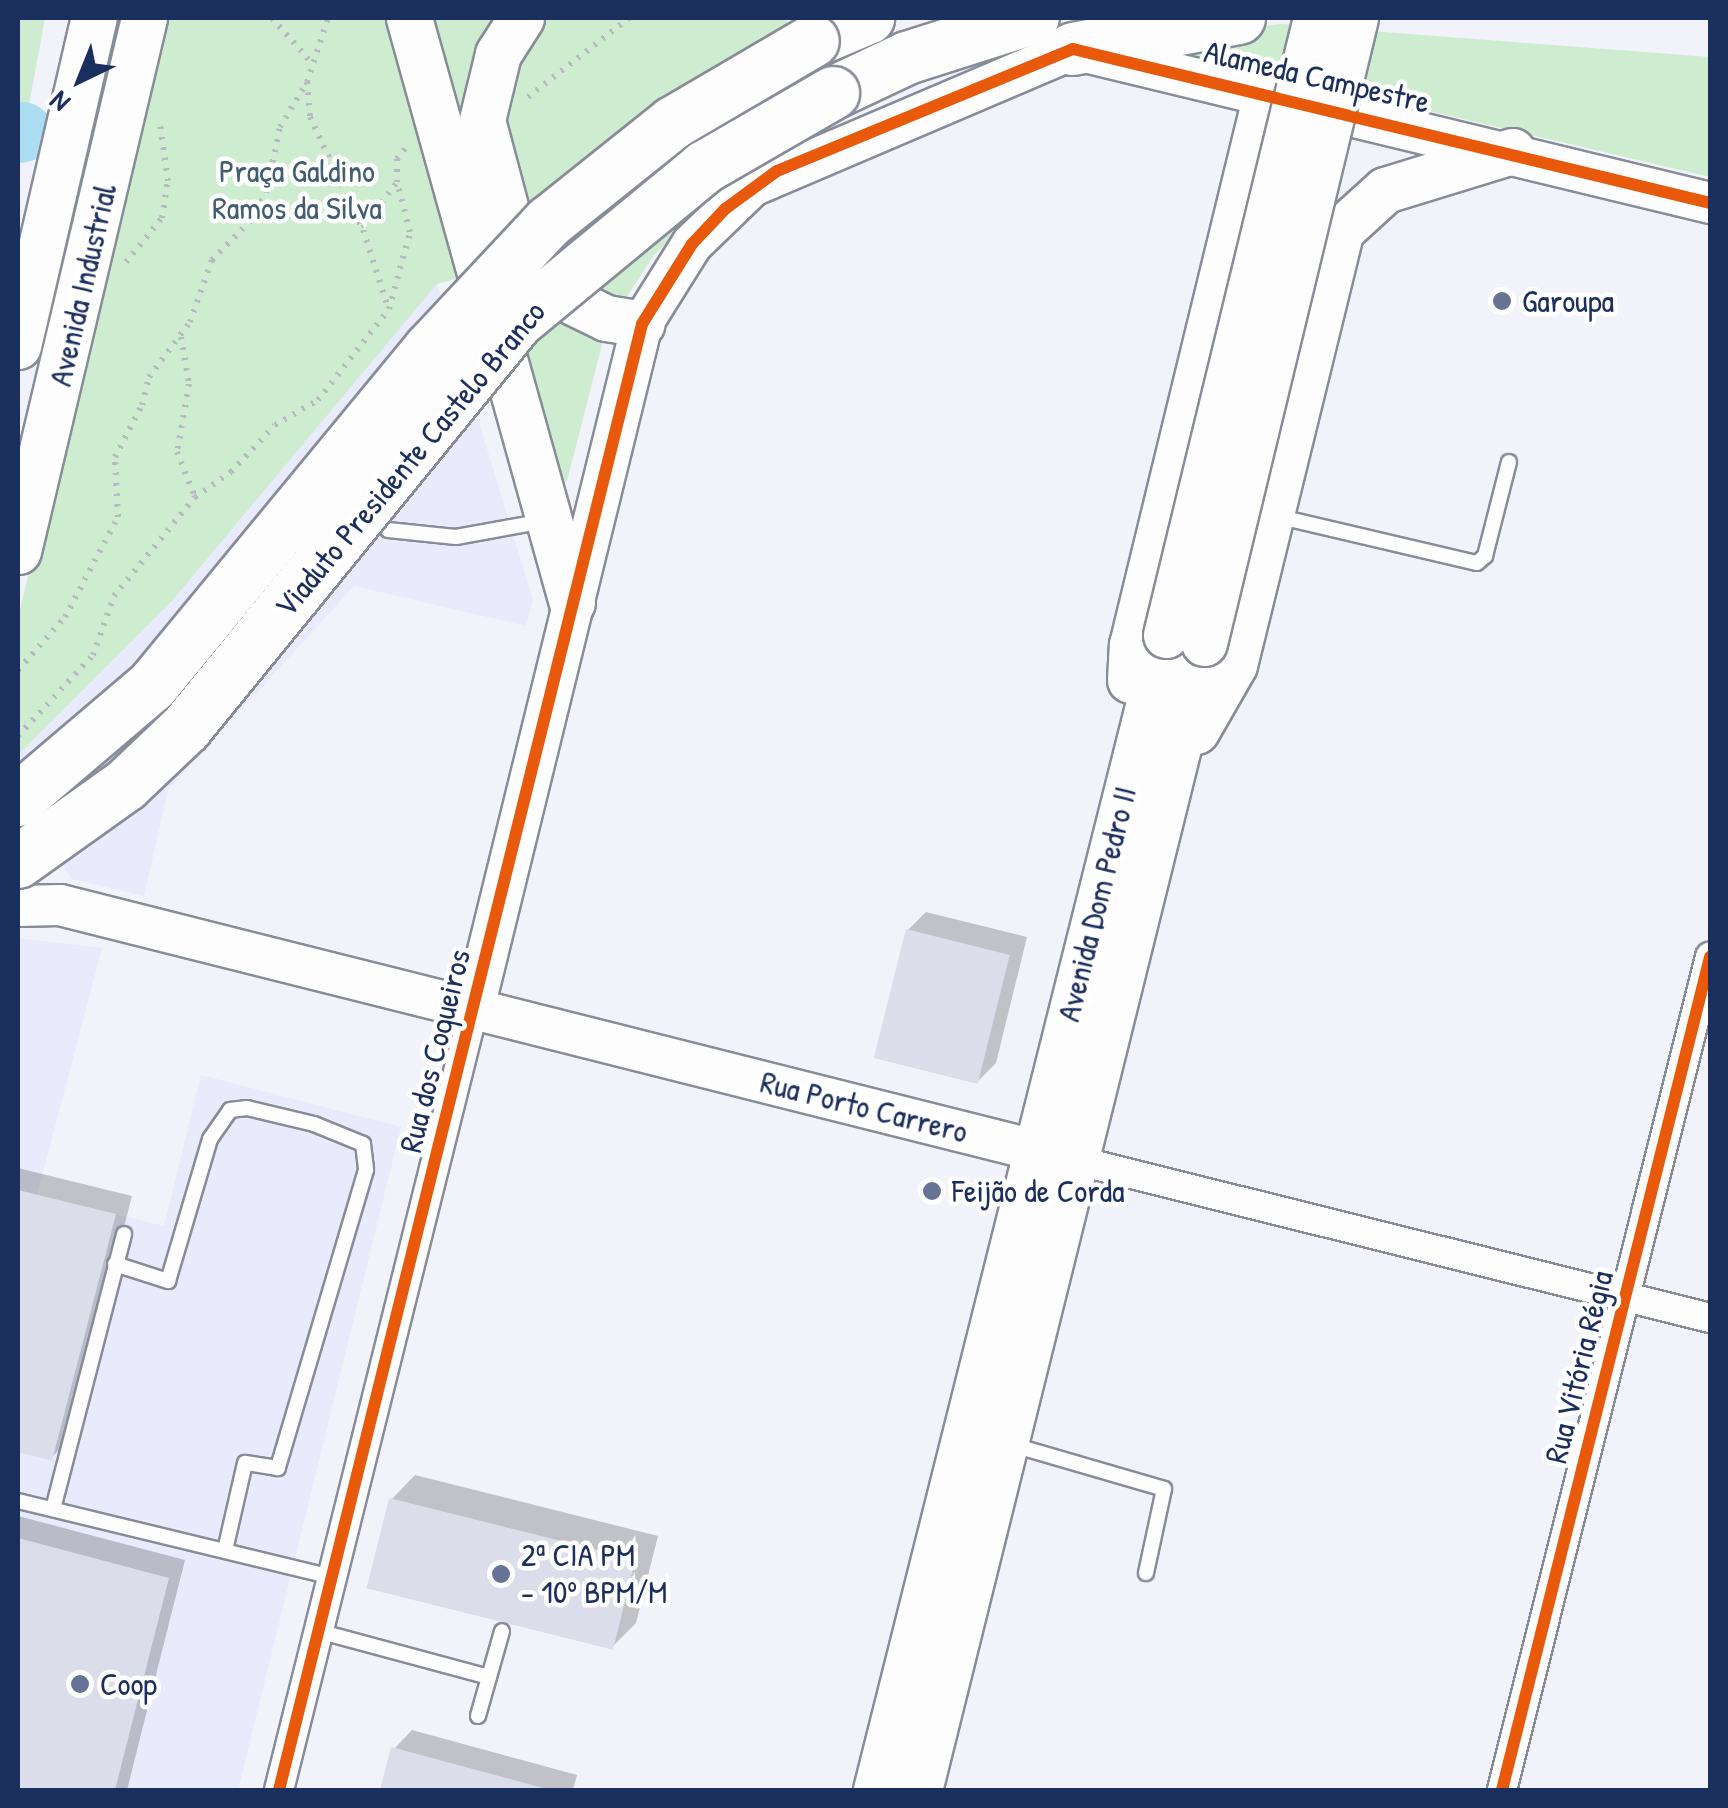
<!DOCTYPE html>
<html>
<head>
<meta charset="utf-8">
<style>
  body { margin:0 }
  #map { position:relative; width:1728px; height:1808px; overflow:hidden; background:#f2f2fa; font-family:"Patrick Hand",sans-serif }
  div>[style] { position:absolute }
  .built>* { inset:0; background:#e9eafc }
  .green>* { inset:0; background:#ceeccf }
  .shadow>* { inset:0; background:#0003 }
  .river>* { height:60px; margin:-30px; padding:0 30px; transform-origin:30px; border-radius:30px; background:#acdef3 }
  .building>* { inset:0; background:#dbddeb; transform-origin:0 0 }
  .path>* { height:6px; margin-top:-3px; transform-origin:0; background:repeating-linear-gradient(90deg,#b7bac0 0 2.5px,transparent 0 10.5px) }
  .roads { filter:drop-shadow(2px 0 #888c98) drop-shadow(-2px 0 #888c98) drop-shadow(0 2px #888c98) drop-shadow(0 -2px #888c98) }
  .lane>* { height:14px; margin:-7px; padding:0 7px; transform-origin:7px; border-radius:7px; background:#fdfdfe }
  .street>* { height:28px; margin:-14px; padding:0 14px; transform-origin:14px; border-radius:14px; background:#fdfdfe }
  .secondary>* { height:40px; margin:-20px; padding:0 20px; transform-origin:20px; border-radius:20px; background:#fdfdfe }
  .primary>* { height:45px; margin:-22.5px; padding:0 22.5px; transform-origin:22.5px; border-radius:22.5px; background:#fdfdfe }
  .highway>* { height:52px; margin:-26px; padding:0 26px; transform-origin:26px; border-radius:26px; background:#fdfdfe }
  .bridges { filter:drop-shadow(2px 0 #888c98) drop-shadow(-2px 0 #888c98) drop-shadow(0 2px #888c98) drop-shadow(0 -2px #888c98) }
  .primary-bridge>* { height:45px; margin:-22.5px; padding:0 22.5px; transform-origin:22.5px; border-radius:22.5px; background:#fdfdfe }
  .highway-bridge>* { height:52px; margin:-26px; padding:0 26px; transform-origin:26px; border-radius:26px; background:#fdfdfe }
  .cycleway>* { height:12px; margin:-6px; padding:0 6px; transform-origin:6px; border-radius:6px; background:#e8590c }
  .dots>* { width:28px; height:28px; translate:-50% -50%; box-sizing:border-box; border:5px solid #fff; border-radius:50% }
  span { translate:-50% -50%; white-space:nowrap; text-align:center; line-height:1.15; -webkit-text-stroke:9px #fff; paint-order:stroke }
  .street-label { font-size:32px; color:#1b2f5e }
  .park-label { font-size:32px; color:#405d71 }
  .poi-label { font-size:32px; color:#1b2f5e }
  .left { translate:0 -50%; text-align:left }
  .frame { position:absolute; inset:0; border:20px solid #1b2f5e; pointer-events:none }
  .north { position:absolute; left:30px; top:30px; width:100px; height:100px; -webkit-text-stroke:8px #fff; paint-order:stroke; rotate:223deg; font-size:28px; font-weight:700; line-height:40px; text-align:center; color:#1b2f5e }
  .north::after { content:''; display:block; margin:auto; width:35px; height:45px; background:#1b2f5e; clip-path:polygon(50% 0,100% 100%,50% 72%,0 100%) }
</style>
</head>
<body>
<div id="map">
  <div class="built">
    <div style="clip-path:polygon(437px 284px,533px 600px,526px 626px,354px 586px,168px 790px,144px 896px,72px 879px,18px 798px,18px 755px,172px 601px)"></div>
    <div style="clip-path:polygon(18px 938px,102px 948px,37px 1195px,18px 1190px)"></div>
    <div style="clip-path:polygon(201px 1075px,401px 1127px,238px 1790px,18px 1790px,18px 1452px,51px 1461px,116px 1214px,164px 1226px)"></div>
  </div>
  <div class="green">
    <div style="clip-path:polygon(18px 18px,45px 18px,27px 116px,18px 117px)"></div>
    <div style="clip-path:polygon(162px 18px,785px 18px,834px 118px,748px 164px,654px 255px,606px 329px,567px 481px,559px 485px,491px 269px,437px 284px,172px 601px,18px 755px,18px 618px)"></div>
    <div style="clip-path:polygon(1280px 24px,1710px 57px,1710px 177px,1183px 53px,1238px 29px)"></div>
  </div>
  <div class="shadow">
    <div style="clip-path:polygon(926px 912px,1027px 937px,996px 1063px,978px 1081px,908px 930px)"></div>
    <div style="clip-path:polygon(18px 1168px,132px 1196px,69px 1440px,51px 1458px,18px 1450px)"></div>
    <div style="clip-path:polygon(415px 1475px,658px 1536px,636px 1623px,612px 1647px,391px 1500px)"></div>
    <div style="clip-path:polygon(18px 1516px,185px 1560px,127px 1790px,18px 1790px)"></div>
    <div style="clip-path:polygon(412px 1730px,577px 1775px,573px 1790px,383px 1790px,394px 1749px)"></div>
  </div>
  <div class="river">
    <div style="left:18px;top:133px;width:5px;rotate:-11deg"></div>
  </div>
  <div class="building">
    <div style="left:906px;top:929px;width:107px;height:133px;rotate:14deg"></div>
    <div style="clip-path:polygon(18px 1190px,116px 1214px,52px 1461px,18px 1452px)"></div>
    <div style="left:389px;top:1498px;width:254px;height:93px;rotate:14deg"></div>
    <div style="clip-path:polygon(18px 1538px,169px 1578px,115px 1790px,18px 1790px)"></div>
    <div style="clip-path:polygon(391px 1747px,547px 1789px,547px 1790px,380px 1790px)"></div>
  </div>
  <div class="path">
    <div style="left:272px;top:18px;width:57px;rotate:48.5deg"></div>
    <div style="left:307px;top:82px;width:35px;rotate:85deg"></div>
    <div style="left:310px;top:117px;width:125px;rotate:64.9deg"></div>
    <div style="left:363px;top:230px;width:82px;rotate:72.2deg"></div>
    <div style="left:528px;top:97px;width:128px;rotate:-38deg"></div>
    <div style="left:363px;top:228px;width:57px;rotate:-53.5deg"></div>
    <div style="left:126px;top:262px;width:57px;rotate:-50.7deg"></div>
    <div style="left:162px;top:218px;width:37px;rotate:-81deg"></div>
    <div style="left:168px;top:181px;width:57px;rotate:-98.1deg"></div>
    <div style="left:181px;top:337px;width:48px;rotate:80.3deg"></div>
    <div style="left:189px;top:384px;width:69px;rotate:100deg"></div>
    <div style="left:177px;top:452px;width:48px;rotate:68.2deg"></div>
    <div style="left:18px;top:670px;width:71px;rotate:-48.4deg"></div>
    <div style="left:65px;top:617px;width:113px;rotate:-62.1deg"></div>
    <div style="left:118px;top:517px;width:60px;rotate:-92.9deg"></div>
    <div style="left:115px;top:457px;width:59px;rotate:-62.6deg"></div>
    <div style="left:142px;top:405px;width:29px;rotate:-76deg"></div>
    <div style="left:149px;top:377px;width:69px;rotate:-53.3deg"></div>
    <div style="left:190px;top:322px;width:66px;rotate:-70.5deg"></div>
    <div style="left:212px;top:260px;width:56px;rotate:-45.7deg"></div>
    <div style="left:251px;top:220px;width:31px;rotate:-61deg"></div>
    <div style="left:266px;top:193px;width:67px;rotate:-78deg"></div>
    <div style="left:280px;top:127px;width:52px;rotate:-59deg"></div>
    <div style="left:307px;top:82px;width:67px;rotate:-71.8deg"></div>
    <div style="left:18px;top:736px;width:110px;rotate:-47.2deg"></div>
    <div style="left:93px;top:655px;width:63px;rotate:-70.4deg"></div>
    <div style="left:114px;top:596px;width:128px;rotate:-50.7deg"></div>
    <div style="left:195px;top:497px;width:44px;rotate:-34.8deg"></div>
    <div style="left:231px;top:472px;width:64px;rotate:-46.9deg"></div>
    <div style="left:275px;top:425px;width:50px;rotate:-30.2deg"></div>
    <div style="left:318px;top:400px;width:115px;rotate:-52deg"></div>
    <div style="left:389px;top:309px;width:80px;rotate:-74.7deg"></div>
    <div style="left:410px;top:232px;width:52px;rotate:-104.6deg"></div>
    <div style="left:397px;top:182px;width:23px;rotate:-90deg"></div>
    <div style="left:397px;top:159px;width:14px;rotate:-51deg"></div>
  </div>
  <div class="roads">
    <div class="lane">
      <div style="left:1276px;top:516px;width:206px;rotate:13.2deg"></div>
      <div style="left:1477px;top:563px;width:11px;rotate:-41deg"></div>
      <div style="left:1485px;top:556px;width:97px;rotate:-75.7deg"></div>
      <div style="left:388px;top:530px;width:68px;rotate:5.9deg"></div>
      <div style="left:456px;top:537px;width:89px;rotate:-10.3deg"></div>
      <div style="left:115px;top:1264px;width:56px;rotate:17.8deg"></div>
      <div style="left:168px;top:1281px;width:148px;rotate:-73.5deg"></div>
      <div style="left:210px;top:1139px;width:35px;rotate:-55deg"></div>
      <div style="left:230px;top:1110px;width:17px;rotate:-7deg"></div>
      <div style="left:247px;top:1108px;width:69px;rotate:13.4deg"></div>
      <div style="left:314px;top:1124px;width:53px;rotate:22.2deg"></div>
      <div style="left:363px;top:1144px;width:26px;rotate:83deg"></div>
      <div style="left:366px;top:1170px;width:311px;rotate:106.5deg"></div>
      <div style="left:278px;top:1468px;width:33px;rotate:-171deg"></div>
      <div style="left:245px;top:1463px;width:89px;rotate:102.9deg"></div>
      <div style="left:1013px;top:1445px;width:157px;rotate:16.2deg"></div>
      <div style="left:1164px;top:1489px;width:86px;rotate:102.1deg"></div>
      <div style="left:18px;top:1501px;width:323px;rotate:13.6deg"></div>
      <div style="left:53px;top:1509px;width:284px;rotate:-75.5deg"></div>
      <div style="left:318px;top:1631px;width:177px;rotate:15.1deg"></div>
      <div style="left:478px;top:1716px;width:88px;rotate:-74.2deg"></div>
    </div>
    <div class="street">
      <div style="left:1079px;top:1161px;width:650px;rotate:13.97deg"></div>
      <div style="left:279px;top:1790px;width:806px;rotate:-76deg"></div>
      <div style="left:1502px;top:1790px;width:859px;rotate:-75.98deg"></div>
    </div>
    <div class="secondary">
      <div style="left:18px;top:906px;width:42px;rotate:-1.4deg"></div>
      <div style="left:60px;top:905px;width:1037px;rotate:14.12deg"></div>
      <div style="left:474px;top:1008px;width:704px;rotate:-76.2deg"></div>
      <div style="left:642px;top:324px;width:94px;rotate:-58deg"></div>
      <div style="left:692px;top:244px;width:83px;rotate:-44deg"></div>
      <div style="left:752px;top:186px;width:349px;rotate:-23.1deg"></div>
      <div style="left:1073px;top:49px;width:655px;rotate:13.59deg"></div>
    </div>
    <div class="primary">
      <div style="left:409px;top:18px;width:607px;rotate:74.43deg"></div>
      <div style="left:521px;top:18px;width:43px;rotate:122.6deg"></div>
      <div style="left:498px;top:54px;width:68px;rotate:103.6deg"></div>
      <div style="left:482px;top:120px;width:124px;rotate:75.1deg"></div>
      <div style="left:514px;top:240px;width:71px;rotate:50.7deg"></div>
      <div style="left:559px;top:295px;width:52px;rotate:26.1deg"></div>
      <div style="left:606px;top:318px;width:36px;rotate:9deg"></div>
      <div style="left:18px;top:346px;width:337px;rotate:-77deg"></div>
      <div style="left:18px;top:551px;width:548px;rotate:-76.7deg"></div>
      <div style="left:1130px;top:680px;width:35px;rotate:-87deg"></div>
      <div style="left:1132px;top:645px;width:567px;rotate:-76.33deg"></div>
      <div style="left:1196px;top:731px;width:76px;rotate:-60.1deg"></div>
      <div style="left:1234px;top:665px;width:448px;rotate:-76.2deg"></div>
      <div style="left:1341px;top:230px;width:59px;rotate:-42.3deg"></div>
      <div style="left:1385px;top:190px;width:133px;rotate:-17.1deg"></div>
      <div style="left:876px;top:1790px;width:1191px;rotate:-75.91deg"></div>
      <div style="left:919px;top:1790px;width:1182px;rotate:-76.05deg"></div>
    </div>
    <div class="highway">
      <div style="left:813px;top:41px;width:60px;rotate:-22.7deg"></div>
      <div style="left:1073px;top:49px;width:169px;rotate:-10.6deg"></div>
      <div style="left:833px;top:93px;width:82px;rotate:-25.3deg"></div>
      <div style="left:907px;top:58px;width:132px;rotate:-17.6deg"></div>
    </div>
  </div>
  <div class="bridges">
    <div class="primary-bridge">
      <div style="left:1166px;top:635px;width:635px;rotate:-76.34deg"></div>
      <div style="left:1204px;top:643px;width:643px;rotate:-76.42deg"></div>
    </div>
    <div class="highway-bridge">
      <div style="left:18px;top:800px;width:177px;rotate:-40.4deg"></div>
      <div style="left:153px;top:685px;width:435px;rotate:-50.5deg"></div>
      <div style="left:430px;top:349px;width:174px;rotate:-46.9deg"></div>
      <div style="left:549px;top:222px;width:159px;rotate:-38.6deg"></div>
      <div style="left:673px;top:123px;width:162px;rotate:-30.4deg"></div>
      <div style="left:18px;top:862px;width:133px;rotate:-35.5deg"></div>
      <div style="left:126px;top:785px;width:83px;rotate:-43.5deg"></div>
      <div style="left:186px;top:728px;width:524px;rotate:-50.81deg"></div>
      <div style="left:517px;top:322px;width:244px;rotate:-39.5deg"></div>
      <div style="left:705px;top:167px;width:148px;rotate:-30deg"></div>
    </div>
  </div>
  <div class="cycleway">
    <div style="left:279px;top:1790px;width:1510px;rotate:-76.09deg"></div>
    <div style="left:642px;top:324px;width:94px;rotate:-58deg"></div>
    <div style="left:692px;top:244px;width:48px;rotate:-46.7deg"></div>
    <div style="left:725px;top:209px;width:64px;rotate:-36.2deg"></div>
    <div style="left:777px;top:171px;width:320px;rotate:-22.4deg"></div>
    <div style="left:1073px;top:49px;width:655px;rotate:13.59deg"></div>
    <div style="left:1502px;top:1790px;width:859px;rotate:-75.98deg"></div>
  </div>
  <div class="dots">
    <div style="left:1502px;top:301px;background:#667395"></div>
    <div style="left:932px;top:1191px;background:#667395"></div>
    <div style="left:501px;top:1574px;background:#667395"></div>
    <div style="left:80px;top:1684px;background:#667395"></div>
  </div>
  <div class="street-label">
    <span style="left:1317px;top:77px;rotate:13deg">Alameda Campestre</span>
    <span style="left:83px;top:285px;rotate:-77deg">Avenida Industrial</span>
    <span style="left:410px;top:459px;rotate:-50deg">Viaduto Presidente Castelo Branco</span>
    <span style="left:1097px;top:904px;rotate:-76deg">Avenida Dom Pedro II</span>
    <span style="left:435px;top:1051px;rotate:-76deg">Rua dos Coqueiros</span>
    <span style="left:864px;top:1107px;rotate:14deg">Rua Porto Carrero</span>
    <span style="left:1579px;top:1367px;rotate:-76deg">Rua Vitória Régia</span>
  </div>
  <div class="park-label">
    <span style="left:297px;top:190px">Praça Galdino<br>Ramos da Silva</span>
  </div>
  <div class="poi-label">
    <span class="left" style="left:1522px;top:301px">Garoupa</span>
    <span class="left" style="left:952px;top:1191px">Feijão de Corda</span>
    <span class="left" style="left:521px;top:1574px">2ª CIA PM<br>- 10º BPM/M</span>
    <span class="left" style="left:100px;top:1684px">Coop</span>
  </div>
  <div class="frame"></div>
  <div class="north">N</div>
</div>
</body>
</html>
